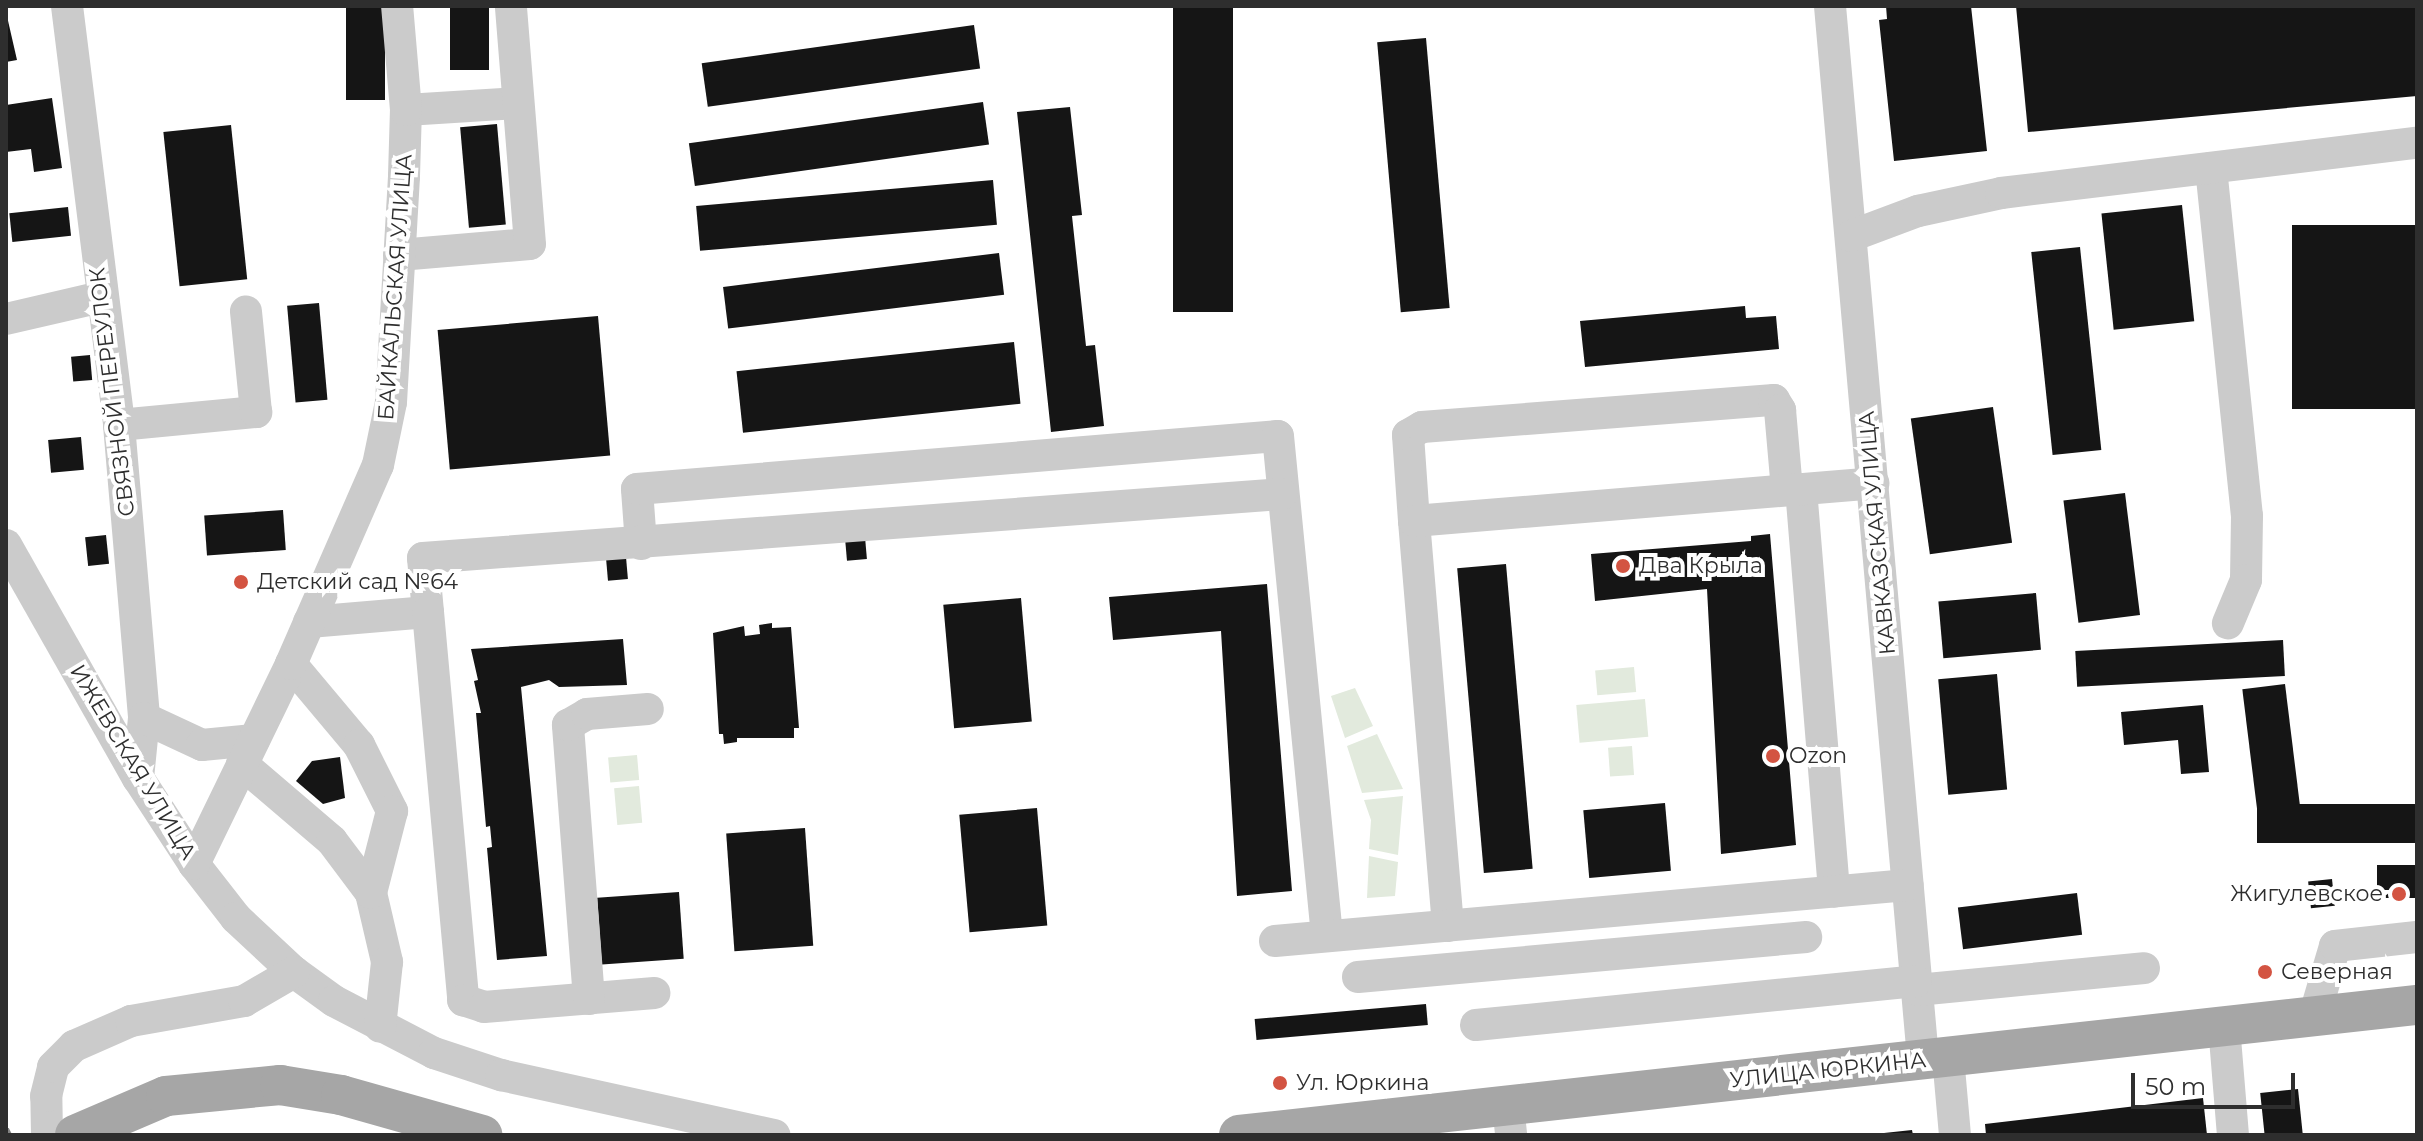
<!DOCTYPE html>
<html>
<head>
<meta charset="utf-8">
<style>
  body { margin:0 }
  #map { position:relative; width:2423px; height:1141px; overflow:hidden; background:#fff; font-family:Montserrat,sans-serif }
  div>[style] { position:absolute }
  .green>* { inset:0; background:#e2eadd; transform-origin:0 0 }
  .building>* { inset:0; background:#151515; transform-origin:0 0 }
  .minor>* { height:32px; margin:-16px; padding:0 16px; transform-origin:16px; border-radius:16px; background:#cbcbcb }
  .major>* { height:40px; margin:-20px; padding:0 20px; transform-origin:20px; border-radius:20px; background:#a6a6a6 }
  .rail>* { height:6px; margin-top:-3px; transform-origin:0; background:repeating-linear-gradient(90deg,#838383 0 8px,transparent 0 14px) }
  .dots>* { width:22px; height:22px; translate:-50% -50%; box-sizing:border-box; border:4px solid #fff; border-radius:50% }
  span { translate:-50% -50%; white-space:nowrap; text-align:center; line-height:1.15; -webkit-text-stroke:8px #fff; paint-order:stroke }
  .street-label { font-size:22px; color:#2e2e2e }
  .poi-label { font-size:22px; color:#2e2e2e }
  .left { translate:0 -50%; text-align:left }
  .right { translate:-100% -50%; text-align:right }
  .frame { position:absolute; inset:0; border:8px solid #2e2e2e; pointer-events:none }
  .scale { position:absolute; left:2131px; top:1073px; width:164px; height:36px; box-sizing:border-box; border:4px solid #2e2e2e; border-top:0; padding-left:10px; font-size:24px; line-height:28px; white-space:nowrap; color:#2e2e2e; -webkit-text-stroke:6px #fff; paint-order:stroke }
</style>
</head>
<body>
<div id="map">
  <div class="green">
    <div style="left:1634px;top:667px;width:25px;height:39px;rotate:85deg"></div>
    <div style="clip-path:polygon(1355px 688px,1373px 726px,1345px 738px,1331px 696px)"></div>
    <div style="left:1645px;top:699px;width:38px;height:69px;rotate:85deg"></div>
    <div style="clip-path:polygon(1377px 734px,1403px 789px,1362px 793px,1347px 746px)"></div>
    <div style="left:1632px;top:746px;width:29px;height:24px;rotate:86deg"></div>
    <div style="left:637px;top:755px;width:25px;height:29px;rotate:85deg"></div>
    <div style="left:639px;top:786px;width:37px;height:25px;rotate:85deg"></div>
    <div style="clip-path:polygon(1403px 796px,1398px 855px,1369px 849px,1371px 820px,1364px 800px)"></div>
    <div style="clip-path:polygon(1369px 856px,1398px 862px,1395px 896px,1367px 898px)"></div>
  </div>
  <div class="building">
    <div style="left:346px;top:6px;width:39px;height:94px"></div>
    <div style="left:450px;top:6px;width:39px;height:64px"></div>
    <div style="left:1173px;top:6px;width:60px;height:306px"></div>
    <div style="clip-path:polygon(1886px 6px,1971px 6px,1987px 151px,1894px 161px,1879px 20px,1887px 19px)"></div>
    <div style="clip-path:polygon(2016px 6px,2417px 6px,2417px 96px,2028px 132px)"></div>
    <div style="clip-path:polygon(6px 12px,17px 60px,6px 62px)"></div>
    <div style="left:974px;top:25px;width:44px;height:275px;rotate:82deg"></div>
    <div style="left:1426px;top:38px;width:271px;height:49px;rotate:85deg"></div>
    <div style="clip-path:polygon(52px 98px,62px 168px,34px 172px,31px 149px,6px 152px,6px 105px)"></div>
    <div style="left:983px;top:102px;width:43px;height:297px;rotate:82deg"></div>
    <div style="clip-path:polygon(1070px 107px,1082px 215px,1072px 216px,1086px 346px,1095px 345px,1104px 426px,1051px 432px,1017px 112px)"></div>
    <div style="left:497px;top:124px;width:101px;height:37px;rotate:85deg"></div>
    <div style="left:231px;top:125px;width:155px;height:68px;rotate:84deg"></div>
    <div style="left:993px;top:180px;width:45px;height:298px;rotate:85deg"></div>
    <div style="left:2182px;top:205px;width:117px;height:81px;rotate:84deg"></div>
    <div style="left:68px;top:207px;width:29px;height:59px;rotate:84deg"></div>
    <div style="left:2292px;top:225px;width:125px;height:184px"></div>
    <div style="left:2080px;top:247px;width:204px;height:49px;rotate:84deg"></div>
    <div style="left:999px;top:253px;width:42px;height:278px;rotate:83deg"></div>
    <div style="left:319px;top:303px;width:97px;height:32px;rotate:85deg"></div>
    <div style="clip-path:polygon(1745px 306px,1746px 318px,1776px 316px,1779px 349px,1585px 367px,1580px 321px)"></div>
    <div style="left:598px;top:316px;width:140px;height:161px;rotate:85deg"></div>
    <div style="left:1014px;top:342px;width:62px;height:279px;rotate:84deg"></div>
    <div style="left:90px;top:355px;width:25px;height:19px;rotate:85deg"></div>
    <div style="left:1993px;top:407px;width:137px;height:83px;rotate:82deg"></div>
    <div style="left:81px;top:437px;width:33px;height:33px;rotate:85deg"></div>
    <div style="left:2125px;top:493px;width:123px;height:62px;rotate:83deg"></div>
    <div style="left:283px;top:510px;width:40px;height:79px;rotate:86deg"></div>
    <div style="clip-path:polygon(1770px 534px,1796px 845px,1721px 854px,1707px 589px,1595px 601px,1591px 554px,1751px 541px,1751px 536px)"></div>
    <div style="left:106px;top:535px;width:29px;height:21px;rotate:84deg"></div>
    <div style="left:865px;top:537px;width:22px;height:20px;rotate:85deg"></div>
    <div style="left:626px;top:557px;width:22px;height:20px;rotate:85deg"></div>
    <div style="left:1506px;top:564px;width:306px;height:49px;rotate:85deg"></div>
    <div style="clip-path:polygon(1267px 584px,1292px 891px,1237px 896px,1221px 631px,1113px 640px,1109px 597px)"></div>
    <div style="left:2036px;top:593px;width:57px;height:98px;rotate:85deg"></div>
    <div style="left:1021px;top:598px;width:124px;height:78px;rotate:85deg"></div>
    <div style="clip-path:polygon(772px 623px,772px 628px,791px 627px,799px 728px,794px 728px,794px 738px,737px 738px,737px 742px,724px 744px,723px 734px,719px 734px,713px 633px,744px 626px,745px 636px,760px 634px,759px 625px)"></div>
    <div style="clip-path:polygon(623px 639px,627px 685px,559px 687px,549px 680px,521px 687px,547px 956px,497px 960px,487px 848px,492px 847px,490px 826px,486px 827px,476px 713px,481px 713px,474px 681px,478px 680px,471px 649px)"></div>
    <div style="left:2283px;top:640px;width:36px;height:208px;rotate:87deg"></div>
    <div style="left:1997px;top:674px;width:116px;height:59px;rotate:85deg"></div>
    <div style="left:2285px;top:684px;width:121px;height:43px;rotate:83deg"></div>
    <div style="clip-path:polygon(2203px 705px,2209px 772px,2181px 774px,2178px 740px,2124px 745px,2121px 712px)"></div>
    <div style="clip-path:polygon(340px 757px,345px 798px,323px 804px,296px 781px,312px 761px)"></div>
    <div style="left:1665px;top:803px;width:68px;height:82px;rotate:85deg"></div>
    <div style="left:2417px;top:804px;width:39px;height:160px;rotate:90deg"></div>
    <div style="left:1037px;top:808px;width:118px;height:78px;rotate:85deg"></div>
    <div style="left:805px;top:828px;width:118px;height:79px;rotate:86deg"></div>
    <div style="left:2417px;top:865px;width:33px;height:40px;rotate:90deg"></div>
    <div style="left:2332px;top:879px;width:27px;height:24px;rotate:84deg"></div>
    <div style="left:679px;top:892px;width:67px;height:82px;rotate:86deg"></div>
    <div style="left:2077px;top:893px;width:42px;height:120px;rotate:83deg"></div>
    <div style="left:1426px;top:1004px;width:21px;height:172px;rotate:85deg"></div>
    <div style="left:2298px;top:1089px;width:46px;height:38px;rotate:84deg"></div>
    <div style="clip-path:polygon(2203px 1098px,2207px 1135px,1986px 1135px,1985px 1124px)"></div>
    <div style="clip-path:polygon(1912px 1130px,1913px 1135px,1884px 1135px,1884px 1133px)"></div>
  </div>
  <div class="minor">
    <div style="left:67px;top:6px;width:422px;rotate:82.9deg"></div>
    <div style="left:119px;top:425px;width:294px;rotate:85.1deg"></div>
    <div style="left:144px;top:718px;width:60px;rotate:95.7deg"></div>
    <div style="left:1830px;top:6px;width:1057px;rotate:84.95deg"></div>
    <div style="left:406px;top:110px;width:112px;rotate:-3.6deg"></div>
    <div style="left:2211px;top:168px;width:350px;rotate:84.1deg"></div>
    <div style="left:2247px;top:516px;width:64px;rotate:90.9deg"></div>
    <div style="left:2246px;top:580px;width:47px;rotate:112.7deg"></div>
    <div style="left:1851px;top:236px;width:72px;rotate:-20.5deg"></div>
    <div style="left:1918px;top:211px;width:85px;rotate:-12.2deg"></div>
    <div style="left:2001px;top:193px;width:419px;rotate:-6.9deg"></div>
    <div style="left:399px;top:255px;width:131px;rotate:-4.8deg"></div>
    <div style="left:530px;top:244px;width:239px;rotate:-94.6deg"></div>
    <div style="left:6px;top:319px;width:98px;rotate:-13deg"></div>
    <div style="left:119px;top:425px;width:138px;rotate:-5.4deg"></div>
    <div style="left:256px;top:412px;width:101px;rotate:-95.7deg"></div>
    <div style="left:1801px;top:489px;width:404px;rotate:85.3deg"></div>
    <div style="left:1414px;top:521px;width:86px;rotate:-94deg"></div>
    <div style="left:1408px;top:435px;width:16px;rotate:-30deg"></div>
    <div style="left:1422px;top:427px;width:353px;rotate:-4.4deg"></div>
    <div style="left:1774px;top:400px;width:12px;rotate:59deg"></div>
    <div style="left:1780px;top:410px;width:80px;rotate:85deg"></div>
    <div style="left:641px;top:544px;width:55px;rotate:-94.2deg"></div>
    <div style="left:637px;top:489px;width:643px;rotate:-4.73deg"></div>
    <div style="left:1278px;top:436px;width:502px;rotate:84.4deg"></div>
    <div style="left:6px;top:545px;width:268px;rotate:60.5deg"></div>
    <div style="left:138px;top:778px;width:103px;rotate:56.9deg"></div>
    <div style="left:194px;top:864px;width:68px;rotate:52.1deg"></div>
    <div style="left:236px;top:918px;width:79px;rotate:43deg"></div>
    <div style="left:294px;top:972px;width:49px;rotate:35.9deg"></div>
    <div style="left:334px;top:1001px;width:113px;rotate:27.5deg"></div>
    <div style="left:434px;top:1053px;width:71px;rotate:18.2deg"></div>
    <div style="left:501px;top:1075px;width:280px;rotate:12.4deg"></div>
    <div style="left:428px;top:612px;width:54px;rotate:-95.3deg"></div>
    <div style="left:423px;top:558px;width:861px;rotate:-4.26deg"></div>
    <div style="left:309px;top:622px;width:119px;rotate:-4.8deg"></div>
    <div style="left:428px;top:612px;width:390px;rotate:84.8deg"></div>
    <div style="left:463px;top:1000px;width:22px;rotate:18deg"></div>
    <div style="left:484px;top:1007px;width:171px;rotate:-4.7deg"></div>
    <div style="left:291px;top:664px;width:106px;rotate:50deg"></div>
    <div style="left:359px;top:745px;width:74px;rotate:63.4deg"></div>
    <div style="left:392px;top:811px;width:85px;rotate:104.4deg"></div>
    <div style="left:371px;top:893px;width:71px;rotate:76.9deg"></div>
    <div style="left:387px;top:962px;width:65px;rotate:96.1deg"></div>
    <div style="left:144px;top:718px;width:64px;rotate:25deg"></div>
    <div style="left:202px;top:745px;width:52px;rotate:-5.5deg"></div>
    <div style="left:242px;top:764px;width:118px;rotate:40.5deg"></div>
    <div style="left:332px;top:841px;width:65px;rotate:53.1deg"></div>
    <div style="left:194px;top:864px;width:222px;rotate:-64.1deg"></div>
    <div style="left:291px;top:664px;width:217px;rotate:-66.4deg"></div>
    <div style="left:378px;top:465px;width:64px;rotate:-78.3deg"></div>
    <div style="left:391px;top:402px;width:226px;rotate:-86.7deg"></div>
    <div style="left:404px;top:176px;width:66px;rotate:-88.3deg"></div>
    <div style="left:406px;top:110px;width:104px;rotate:-94.9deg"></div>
    <div style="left:1448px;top:926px;width:406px;rotate:-94.8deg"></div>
    <div style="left:1414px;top:521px;width:461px;rotate:-4.7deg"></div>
    <div style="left:1275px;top:941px;width:635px;rotate:-5.06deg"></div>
    <div style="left:1358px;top:977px;width:450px;rotate:-5.1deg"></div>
    <div style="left:1917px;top:990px;width:228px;rotate:-5.5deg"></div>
    <div style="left:589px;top:999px;width:275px;rotate:-94.4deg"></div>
    <div style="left:568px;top:725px;width:22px;rotate:-30deg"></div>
    <div style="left:587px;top:714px;width:61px;rotate:-4.7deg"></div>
    <div style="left:2314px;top:1017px;width:74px;rotate:-73.5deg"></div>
    <div style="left:2335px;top:946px;width:82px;rotate:-6.3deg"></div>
    <div style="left:1476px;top:1025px;width:442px;rotate:-5.7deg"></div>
    <div style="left:2224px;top:1026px;width:109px;rotate:85.3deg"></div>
    <div style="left:1948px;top:1057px;width:78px;rotate:84.9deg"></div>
    <div style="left:1508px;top:1105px;width:30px;rotate:84deg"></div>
    <div style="left:47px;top:1135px;width:39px;rotate:-91deg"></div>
    <div style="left:46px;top:1096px;width:30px;rotate:-76deg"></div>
    <div style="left:53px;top:1067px;width:30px;rotate:-45deg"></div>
    <div style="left:74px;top:1046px;width:62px;rotate:-23.7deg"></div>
    <div style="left:131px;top:1021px;width:115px;rotate:-10deg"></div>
    <div style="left:244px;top:1001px;width:58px;rotate:-30.1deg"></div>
  </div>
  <div class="major">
    <div style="left:75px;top:1135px;width:99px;rotate:-23.2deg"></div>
    <div style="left:166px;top:1096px;width:115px;rotate:-5.5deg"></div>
    <div style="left:280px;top:1085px;width:62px;rotate:9.3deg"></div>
    <div style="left:341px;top:1095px;width:147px;rotate:15.8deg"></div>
    <div style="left:1239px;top:1135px;width:1185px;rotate:-6.3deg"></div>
  </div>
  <div class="rail">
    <div style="left:6px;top:1129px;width:7px;rotate:63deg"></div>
  </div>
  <div class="dots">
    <div style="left:1623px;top:566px;background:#d35442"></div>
    <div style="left:241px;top:582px;background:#d35442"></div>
    <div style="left:1773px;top:756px;background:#d35442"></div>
    <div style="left:2399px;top:894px;background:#d35442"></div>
    <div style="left:2265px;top:972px;background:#d35442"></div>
    <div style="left:1280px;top:1083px;background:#d35442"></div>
  </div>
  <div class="street-label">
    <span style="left:395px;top:287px;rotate:-86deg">БАЙКАЛЬСКАЯ УЛИЦА</span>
    <span style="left:112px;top:392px;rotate:-97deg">СВЯЗНОЙ ПЕРЕУЛОК</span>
    <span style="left:1877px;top:533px;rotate:-95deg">КАВКАЗСКАЯ УЛИЦА</span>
    <span style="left:133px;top:762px;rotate:59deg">ИЖЕВСКАЯ УЛИЦА</span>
    <span style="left:1828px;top:1070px;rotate:-6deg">УЛИЦА ЮРКИНА</span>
  </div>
  <div class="poi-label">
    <span class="left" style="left:1639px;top:566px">Два Крыла</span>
    <span class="left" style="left:257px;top:582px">Детский сад №64</span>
    <span class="left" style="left:1789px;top:756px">Ozon</span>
    <span class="right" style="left:2383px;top:894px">Жигулевское</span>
    <span class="left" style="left:2281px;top:972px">Северная</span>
    <span class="left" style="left:1296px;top:1083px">Ул. Юркина</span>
  </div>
  <div class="frame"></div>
  <div class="scale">50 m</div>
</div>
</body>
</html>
